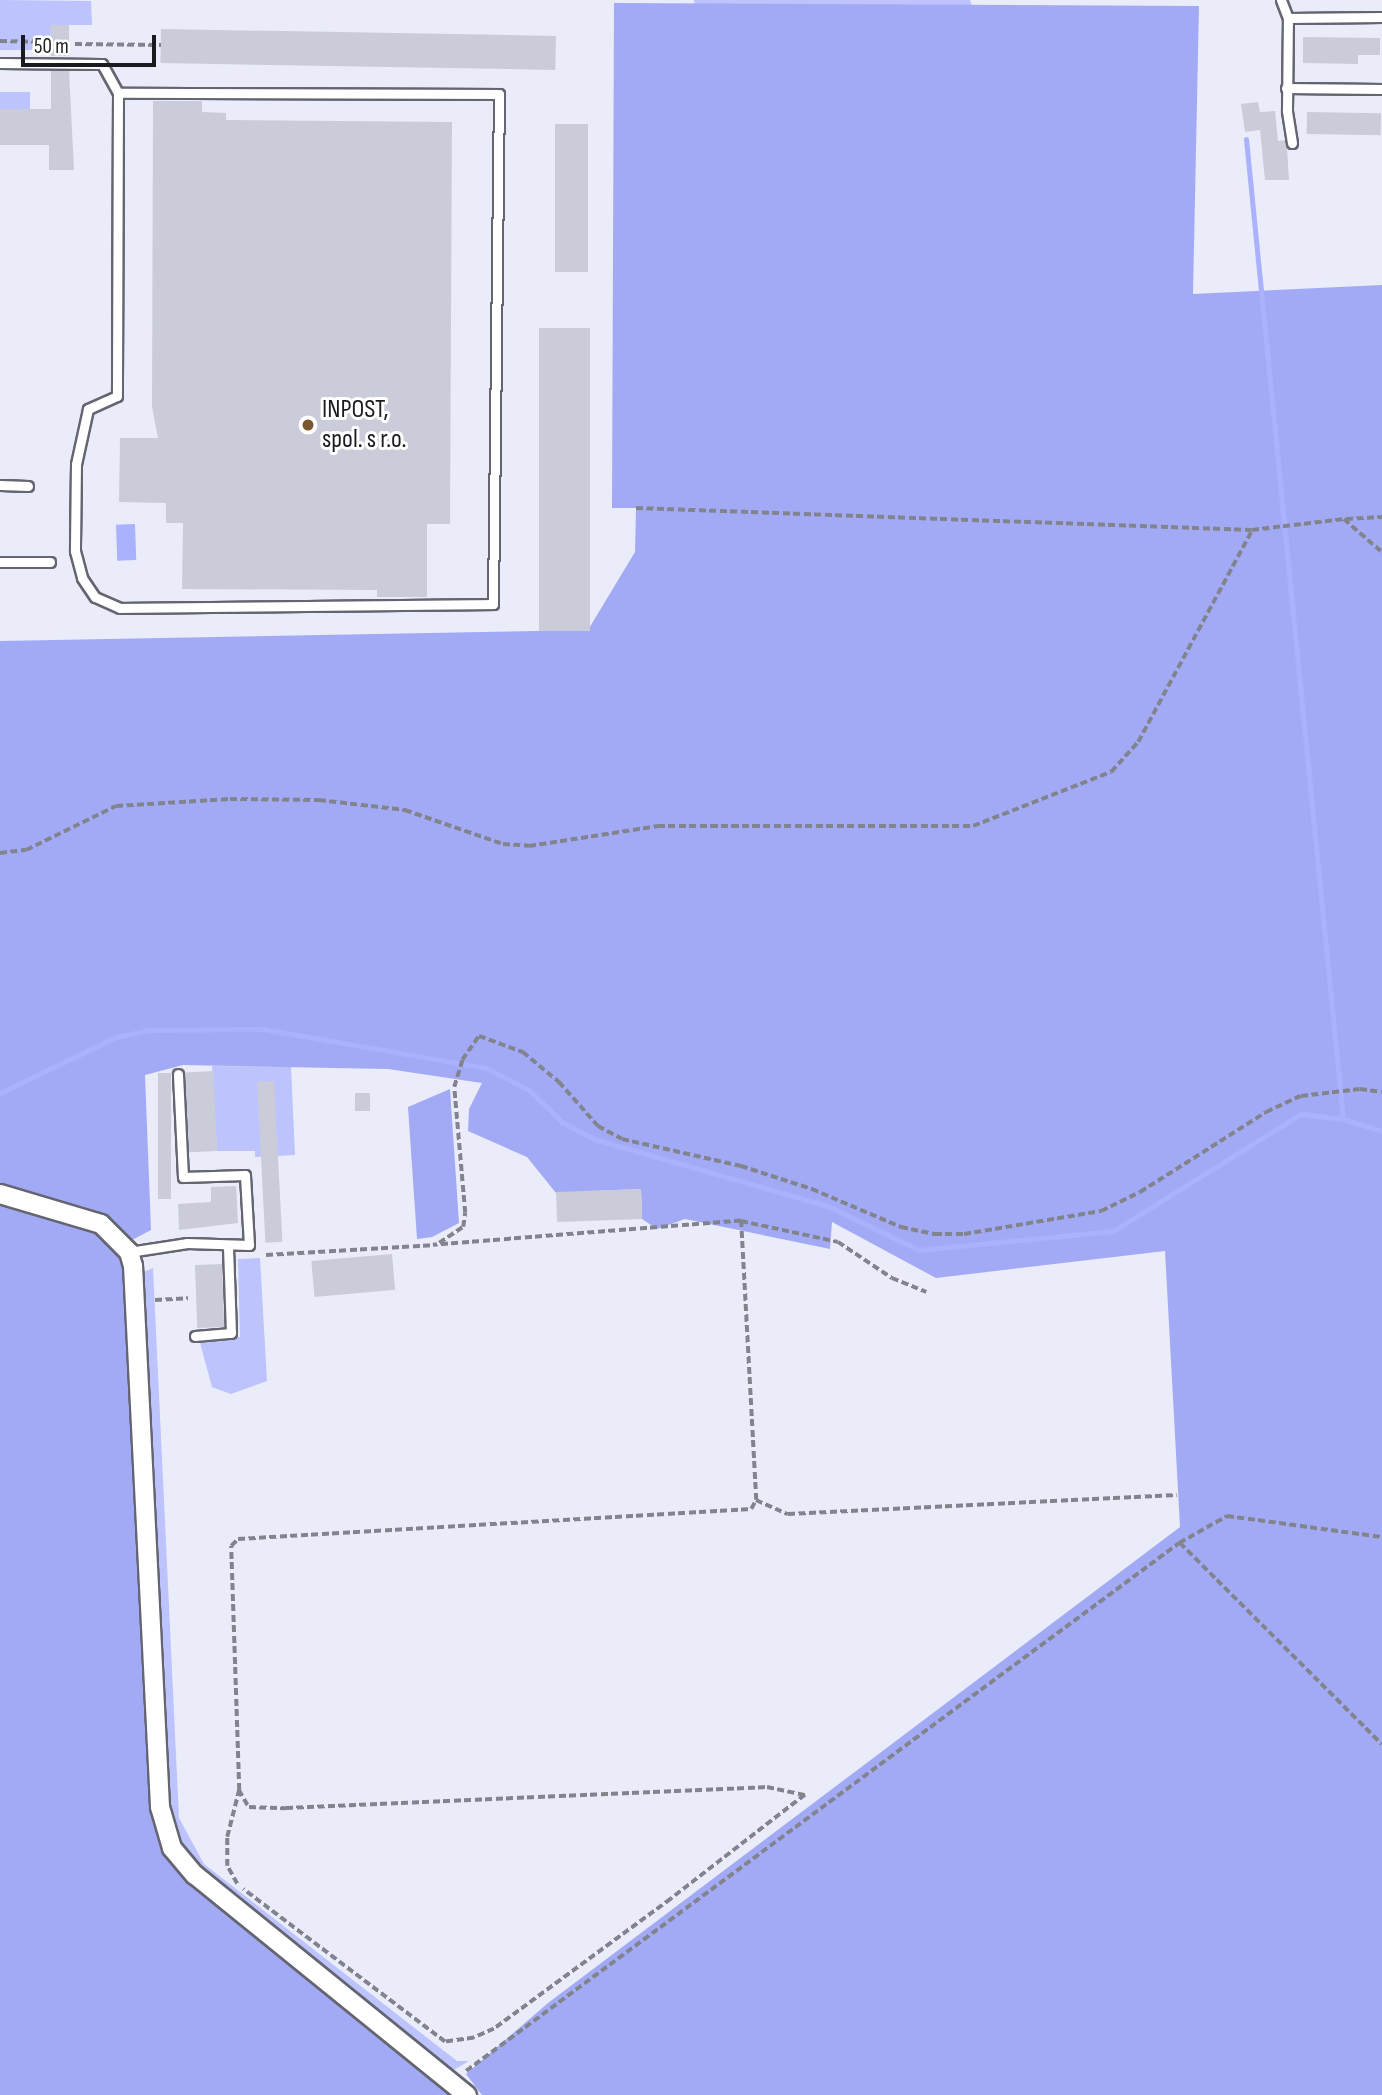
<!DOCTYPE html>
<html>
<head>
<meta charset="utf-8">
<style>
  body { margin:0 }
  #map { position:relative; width:1382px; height:2095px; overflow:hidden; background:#eaecfa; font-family:"Sofia Sans Condensed",sans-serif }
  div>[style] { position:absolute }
  .green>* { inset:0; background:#bcc3fd; transform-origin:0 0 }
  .forest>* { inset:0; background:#a3aaf5 }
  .water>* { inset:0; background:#aab1fd; transform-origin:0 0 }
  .stream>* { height:5px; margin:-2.5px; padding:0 2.5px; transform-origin:2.5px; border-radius:2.5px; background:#aab1fd }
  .building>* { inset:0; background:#caccd9; transform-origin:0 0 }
  .path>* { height:3.5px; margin-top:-1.75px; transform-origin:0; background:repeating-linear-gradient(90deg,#82848d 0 7px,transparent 0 10.5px) }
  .roads { filter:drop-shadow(2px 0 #646571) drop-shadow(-2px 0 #646571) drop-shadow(0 2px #646571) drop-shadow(0 -2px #646571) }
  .lane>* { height:9px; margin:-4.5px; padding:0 4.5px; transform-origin:4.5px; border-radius:4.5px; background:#fff }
  .street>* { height:18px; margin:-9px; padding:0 9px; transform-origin:9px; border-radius:9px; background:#fff }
  .dots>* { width:19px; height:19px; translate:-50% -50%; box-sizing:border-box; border:4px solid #fff; border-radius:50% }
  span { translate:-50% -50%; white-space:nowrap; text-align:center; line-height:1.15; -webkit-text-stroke:6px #fff; paint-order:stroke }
  .poi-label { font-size:26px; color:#1a1b1f }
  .left { translate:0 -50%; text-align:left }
  .scale { position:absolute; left:21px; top:35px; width:135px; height:32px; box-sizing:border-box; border:4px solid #1a1b1f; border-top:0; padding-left:9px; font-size:21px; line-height:24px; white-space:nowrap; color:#1a1b1f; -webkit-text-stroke:5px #fff; paint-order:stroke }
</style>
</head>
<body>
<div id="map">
  <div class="green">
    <div style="clip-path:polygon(0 0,91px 1px,92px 25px,51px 25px,50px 50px,0 50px)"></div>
    <div style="clip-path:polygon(694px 0,970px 0,972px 6px,695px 5px)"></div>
    <div style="left:30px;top:92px;width:17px;height:30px;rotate:90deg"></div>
    <div style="clip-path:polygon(212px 1066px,291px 1067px,295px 1155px,255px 1157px,255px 1151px,217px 1151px)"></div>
    <div style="clip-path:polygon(260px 1258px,267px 1381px,231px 1394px,212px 1387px,199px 1339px,240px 1337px,238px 1259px)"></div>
    <div style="clip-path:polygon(153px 1268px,179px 1818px,204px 1864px,457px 2061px,469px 2061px,452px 2071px,218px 1887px,186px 1858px,169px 1824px,139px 1274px)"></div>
  </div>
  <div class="forest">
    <div style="clip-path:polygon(614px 3px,1199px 6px,1193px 294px,1382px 285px,1382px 2095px,482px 2095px,466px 2074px,548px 2003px,1180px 1527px,1165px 1251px,936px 1278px,832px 1222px,830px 1249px,685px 1219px,657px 1229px,642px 1219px,641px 1189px,556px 1193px,527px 1157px,468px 1131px,469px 1109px,482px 1083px,388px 1069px,183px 1065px,145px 1075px,151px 1230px,132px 1240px,92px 1211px,0 1188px,0 641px,588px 630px,635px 552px,636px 508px,612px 508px)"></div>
    <div style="clip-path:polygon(450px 1089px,459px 1223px,432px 1237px,417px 1239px,408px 1107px)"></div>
    <div style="clip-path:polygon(0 1202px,79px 1222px,106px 1239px,122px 1257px,128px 1281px,155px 1820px,164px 1846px,458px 2095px,0 2095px)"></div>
  </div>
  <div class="water">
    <div style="left:135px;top:524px;width:36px;height:19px;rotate:88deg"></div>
  </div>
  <div class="stream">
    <div style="left:1246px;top:139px;width:985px;rotate:84.35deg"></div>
    <div style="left:0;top:1093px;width:129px;rotate:-25.8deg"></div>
    <div style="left:116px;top:1037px;width:33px;rotate:-12deg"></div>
    <div style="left:148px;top:1030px;width:115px;rotate:-0.5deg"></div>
    <div style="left:263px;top:1029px;width:226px;rotate:9.9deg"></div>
    <div style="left:486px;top:1068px;width:48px;rotate:27.1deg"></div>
    <div style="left:529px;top:1090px;width:46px;rotate:44.1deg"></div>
    <div style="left:562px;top:1122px;width:36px;rotate:28deg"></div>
    <div style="left:594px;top:1139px;width:243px;rotate:16deg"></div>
    <div style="left:828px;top:1206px;width:101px;rotate:25.8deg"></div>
    <div style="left:919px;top:1250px;width:195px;rotate:-5.6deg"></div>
    <div style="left:1113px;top:1231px;width:221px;rotate:-31.9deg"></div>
    <div style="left:1301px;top:1114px;width:42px;rotate:6.8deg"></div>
    <div style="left:1343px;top:1119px;width:41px;rotate:17.1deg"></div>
  </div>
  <div class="building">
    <div style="left:51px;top:25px;width:18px;height:31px"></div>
    <div style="left:161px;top:29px;width:395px;height:34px;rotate:1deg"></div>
    <div style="clip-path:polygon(1303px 37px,1380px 38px,1380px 55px,1358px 55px,1358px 64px,1303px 63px)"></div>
    <div style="clip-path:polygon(51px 70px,69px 71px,74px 170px,49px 170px,49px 145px,0 145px,0 109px,51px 109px)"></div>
    <div style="clip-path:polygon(153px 101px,202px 101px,202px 112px,226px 113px,226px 120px,452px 122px,450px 524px,427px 524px,427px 597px,377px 597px,377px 590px,182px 589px,183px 523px,166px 523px,166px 503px,119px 502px,120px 438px,158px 438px,152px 407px)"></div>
    <div style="clip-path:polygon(1258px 102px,1260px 112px,1275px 111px,1278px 141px,1285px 140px,1287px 147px,1289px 180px,1265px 180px,1260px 130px,1245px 132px,1241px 104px)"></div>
    <div style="left:1307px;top:112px;width:74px;height:22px;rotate:1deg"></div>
    <div style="left:555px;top:124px;width:33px;height:148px"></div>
    <div style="left:539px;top:328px;width:51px;height:303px"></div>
    <div style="left:213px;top:1071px;width:80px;height:28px;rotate:87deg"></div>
    <div style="left:158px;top:1073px;width:13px;height:126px"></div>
    <div style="left:274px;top:1081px;width:161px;height:17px;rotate:87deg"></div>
    <div style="left:355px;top:1093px;width:15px;height:18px"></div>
    <div style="clip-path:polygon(236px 1186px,238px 1223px,179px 1230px,178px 1204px,211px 1202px,211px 1187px)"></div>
    <div style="left:641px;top:1189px;width:30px;height:85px;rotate:88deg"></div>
    <div style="left:392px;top:1254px;width:36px;height:81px;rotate:85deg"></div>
    <div style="left:222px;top:1264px;width:63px;height:27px;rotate:88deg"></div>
  </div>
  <div class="path">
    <div style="left:0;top:41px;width:44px;rotate:1.3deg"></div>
    <div style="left:75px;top:44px;width:86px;rotate:0.7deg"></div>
    <div style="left:636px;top:508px;width:616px;rotate:2.05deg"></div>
    <div style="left:1252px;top:530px;width:93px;rotate:-6.8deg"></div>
    <div style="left:1344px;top:519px;width:50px;rotate:41deg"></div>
    <div style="left:1346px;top:519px;width:36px;rotate:-3deg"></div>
    <div style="left:0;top:853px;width:26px;rotate:-7deg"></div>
    <div style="left:26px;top:850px;width:100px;rotate:-26.1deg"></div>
    <div style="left:116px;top:806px;width:114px;rotate:-3.5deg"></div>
    <div style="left:230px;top:799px;width:89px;rotate:0.6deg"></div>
    <div style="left:319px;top:800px;width:87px;rotate:6.6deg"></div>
    <div style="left:405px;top:810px;width:104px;rotate:19.1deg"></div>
    <div style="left:503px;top:844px;width:26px;rotate:4deg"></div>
    <div style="left:529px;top:846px;width:131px;rotate:-8.8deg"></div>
    <div style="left:658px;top:826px;width:315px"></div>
    <div style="left:973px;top:826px;width:148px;rotate:-21.4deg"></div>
    <div style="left:1111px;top:772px;width:40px;rotate:-48deg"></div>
    <div style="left:1138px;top:742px;width:241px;rotate:-61.7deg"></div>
    <div style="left:741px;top:1221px;width:99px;rotate:12.2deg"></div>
    <div style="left:838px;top:1242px;width:65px;rotate:33.7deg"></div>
    <div style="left:892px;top:1278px;width:37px;rotate:22deg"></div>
    <div style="left:439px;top:1243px;width:29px;rotate:-34deg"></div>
    <div style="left:463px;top:1227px;width:14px;rotate:-82deg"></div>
    <div style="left:465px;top:1213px;width:126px;rotate:-95deg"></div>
    <div style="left:454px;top:1087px;width:28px;rotate:-73deg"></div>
    <div style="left:462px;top:1060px;width:29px;rotate:-55deg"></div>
    <div style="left:479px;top:1036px;width:47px;rotate:20deg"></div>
    <div style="left:523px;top:1052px;width:47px;rotate:39.8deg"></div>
    <div style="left:559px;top:1082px;width:59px;rotate:48.4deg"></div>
    <div style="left:598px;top:1126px;width:27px;rotate:28deg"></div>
    <div style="left:622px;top:1139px;width:122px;rotate:12.8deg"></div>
    <div style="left:741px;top:1166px;width:75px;rotate:17.9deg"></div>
    <div style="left:812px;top:1189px;width:97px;rotate:23.1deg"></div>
    <div style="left:901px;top:1227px;width:35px;rotate:12deg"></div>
    <div style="left:935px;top:1234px;width:29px"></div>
    <div style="left:964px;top:1234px;width:139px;rotate:-9.5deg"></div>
    <div style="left:1101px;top:1211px;width:43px;rotate:-26deg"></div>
    <div style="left:1140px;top:1192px;width:149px;rotate:-32.4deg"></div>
    <div style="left:1266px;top:1112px;width:38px;rotate:-25deg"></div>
    <div style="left:1301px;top:1096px;width:59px;rotate:-6.8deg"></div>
    <div style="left:1360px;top:1089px;width:22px;rotate:8deg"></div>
    <div style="left:266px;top:1255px;width:166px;rotate:-3.4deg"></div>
    <div style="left:155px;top:1300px;width:33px;rotate:-3deg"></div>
    <div style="left:756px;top:1500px;width:35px;rotate:24deg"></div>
    <div style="left:788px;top:1514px;width:389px;rotate:-2.8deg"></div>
    <div style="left:1180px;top:1543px;width:285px;rotate:44.9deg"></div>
    <div style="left:239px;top:1790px;width:20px;rotate:60deg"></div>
    <div style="left:249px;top:1807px;width:37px;rotate:2deg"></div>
    <div style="left:286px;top:1808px;width:481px;rotate:-2.5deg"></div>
    <div style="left:767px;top:1787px;width:39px;rotate:12deg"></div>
    <div style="left:805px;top:1795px;width:170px;rotate:142.2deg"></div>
    <div style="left:671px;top:1899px;width:220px;rotate:143.7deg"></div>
    <div style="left:494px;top:2029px;width:22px;rotate:156deg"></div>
    <div style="left:474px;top:2038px;width:29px;rotate:172deg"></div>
    <div style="left:445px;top:2042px;width:253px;rotate:-142.9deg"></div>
    <div style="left:237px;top:1884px;width:21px;rotate:-119deg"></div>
    <div style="left:227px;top:1866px;width:29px;rotate:-90deg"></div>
    <div style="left:227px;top:1837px;width:49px;rotate:-75.7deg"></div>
    <div style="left:239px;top:1790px;width:244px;rotate:-91.9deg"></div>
    <div style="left:231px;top:1546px;width:10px;rotate:-45deg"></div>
    <div style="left:238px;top:1539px;width:514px;rotate:-3.35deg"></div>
    <div style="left:751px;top:1509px;width:10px;rotate:-61deg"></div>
    <div style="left:756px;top:1500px;width:279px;rotate:-93.1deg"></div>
    <div style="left:741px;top:1221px;width:309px;rotate:175.5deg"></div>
    <div style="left:466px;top:2071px;width:887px;rotate:-36.52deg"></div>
    <div style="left:1179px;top:1543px;width:55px;rotate:-29.4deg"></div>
    <div style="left:1227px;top:1516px;width:156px;rotate:7.7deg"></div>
  </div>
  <div class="roads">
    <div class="lane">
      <div style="left:1281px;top:0;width:19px;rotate:69deg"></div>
      <div style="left:0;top:63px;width:102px;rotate:0.6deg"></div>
      <div style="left:102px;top:64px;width:33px;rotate:61deg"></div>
      <div style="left:118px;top:93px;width:303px;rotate:90.2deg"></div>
      <div style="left:117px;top:396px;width:32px;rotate:156deg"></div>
      <div style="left:88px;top:409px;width:56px;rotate:102.3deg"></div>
      <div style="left:76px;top:464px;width:87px;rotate:90.7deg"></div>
      <div style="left:75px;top:551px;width:28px;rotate:75deg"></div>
      <div style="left:82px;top:578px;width:23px;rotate:56deg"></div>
      <div style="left:95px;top:597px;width:27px;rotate:24deg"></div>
      <div style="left:120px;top:608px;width:373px;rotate:-0.6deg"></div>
      <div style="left:493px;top:604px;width:510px;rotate:-89.33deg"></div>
      <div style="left:499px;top:94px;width:381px;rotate:-179.8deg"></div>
      <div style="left:1286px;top:88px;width:96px;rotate:0.6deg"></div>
      <div style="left:1292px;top:143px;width:33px;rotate:-99deg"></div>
      <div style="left:1287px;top:110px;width:92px;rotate:-89.4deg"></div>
      <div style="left:1288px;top:18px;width:94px;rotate:-0.6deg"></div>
      <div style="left:0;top:485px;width:28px;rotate:2deg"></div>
      <div style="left:0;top:562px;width:50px"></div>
      <div style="left:129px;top:1252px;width:59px;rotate:-8.8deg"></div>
      <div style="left:187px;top:1243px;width:62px;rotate:1.8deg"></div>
      <div style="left:249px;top:1245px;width:70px;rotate:-93.3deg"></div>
      <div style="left:245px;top:1175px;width:62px;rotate:178.2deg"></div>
      <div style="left:183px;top:1177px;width:103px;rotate:-92.8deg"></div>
      <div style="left:195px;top:1336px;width:36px;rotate:-5deg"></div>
      <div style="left:231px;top:1333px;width:87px;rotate:-92deg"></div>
    </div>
    <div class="street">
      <div style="left:0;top:1194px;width:105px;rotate:16.5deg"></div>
      <div style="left:101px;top:1224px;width:40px;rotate:45deg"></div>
      <div style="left:129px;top:1252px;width:15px;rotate:74deg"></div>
      <div style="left:133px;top:1266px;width:542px;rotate:87.14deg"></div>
      <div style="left:160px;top:1807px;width:43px;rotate:73.7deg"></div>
      <div style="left:172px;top:1848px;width:35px;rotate:50deg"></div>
      <div style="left:195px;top:1875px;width:350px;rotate:39deg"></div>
    </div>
  </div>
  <div class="dots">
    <div style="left:308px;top:425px;background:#7a582f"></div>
  </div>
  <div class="poi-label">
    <span class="left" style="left:322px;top:425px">INPOST,<br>spol. s r.o.</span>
  </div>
  <div class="scale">50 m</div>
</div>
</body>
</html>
